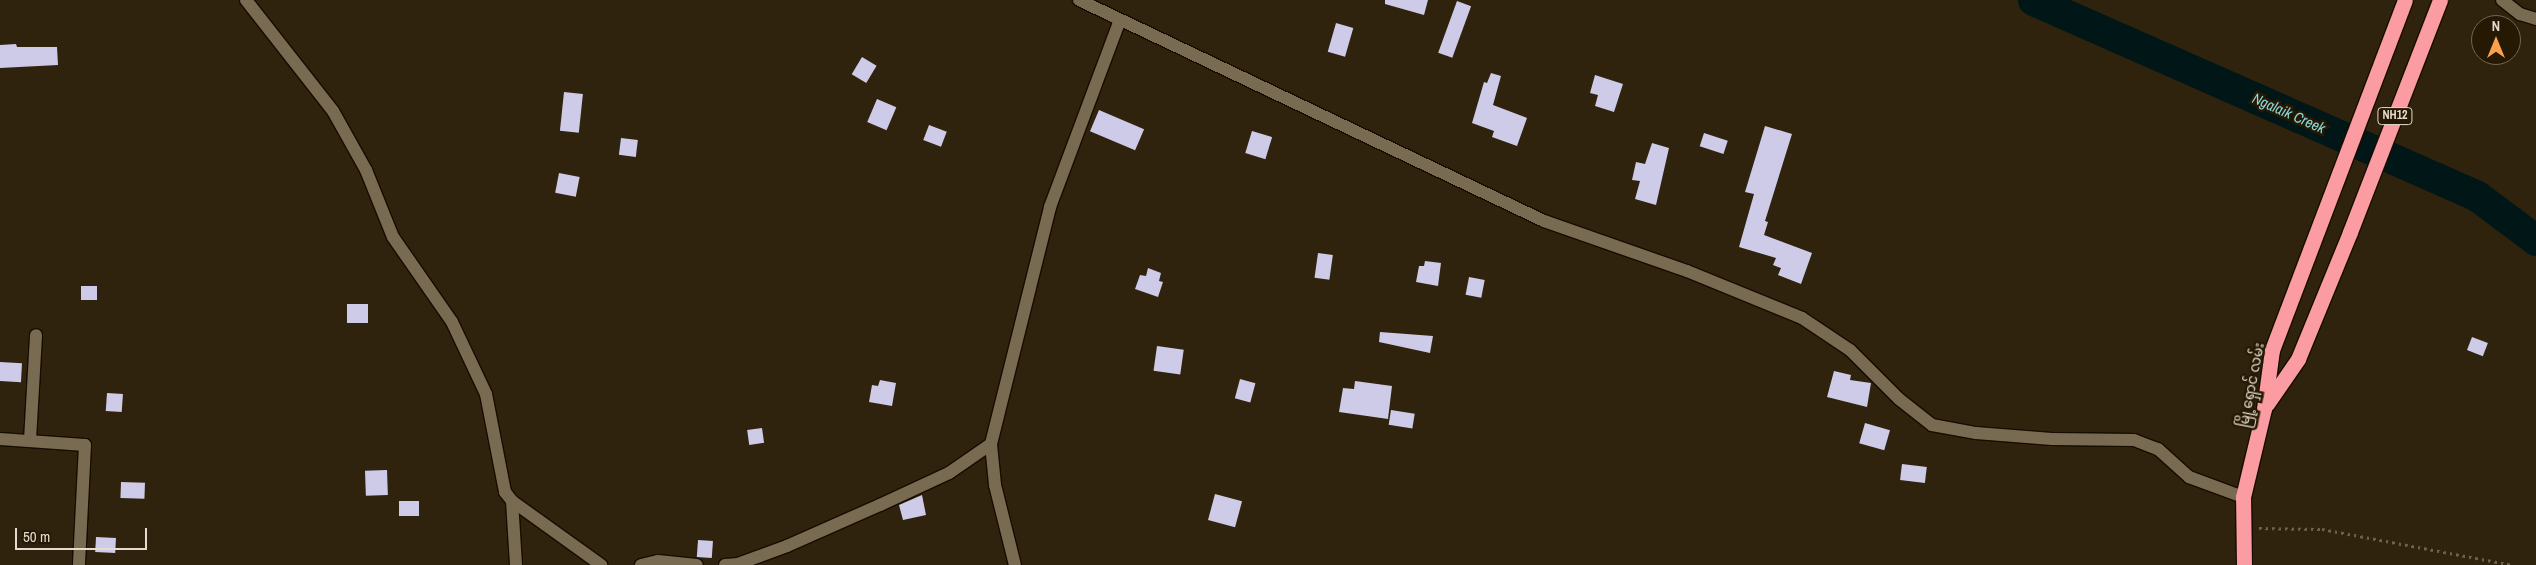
<!DOCTYPE html>
<html>
<head>
<meta charset="utf-8">
<style>
  body { margin:0 }
  #map { position:relative; width:2536px; height:565px; overflow:hidden; background:#2f230d; font-family:"Archivo Narrow","Noto Sans Myanmar",sans-serif }
  div>[style] { position:absolute }
  .river>* { height:31px; margin:-15.5px; padding:0 15.5px; transform-origin:15.5px; border-radius:15.5px; background:#011617 }
  .building>* { inset:0; background:#cecbe8; transform-origin:0 0 }
  .path>* { height:3px; margin-top:-1.5px; transform-origin:0; background:repeating-linear-gradient(90deg,#6c614e 0 2.5px,transparent 0 6.5px) }
  .roads { filter:drop-shadow(1px 0 #170c00) drop-shadow(-1px 0 #170c00) drop-shadow(0 1px #170c00) drop-shadow(0 -1px #170c00) }
  .minor>* { height:12px; margin:-6px; padding:0 6px; transform-origin:6px; border-radius:6px; background:#796a52 }
  .highway>* { height:15px; margin:-7.5px; padding:0 7.5px; transform-origin:7.5px; border-radius:7.5px; background:#fa9ca1 }
  span { translate:-50% -50%; white-space:nowrap; text-align:center; line-height:1.15; -webkit-text-stroke:5px #251904; paint-order:stroke }
  .shield-label span { padding:1px 4px; background:#251904; border:1px solid; border-radius:4px; -webkit-text-stroke-width:0 }
  .shield-label { font-size:12px; color:#e5dccf; font-weight:700 }
  .street-label { font-size:14px; color:#e5dccf }
  .water-label { font-size:15px; color:#89d9de; font-style:italic }
  .north { position:absolute; left:2471px; top:15px; width:50px; height:50px; box-sizing:border-box; background:#251904; border:1px solid #726755; border-radius:50%; rotate:0deg; font-size:14px; font-weight:700; line-height:20px; text-align:center; color:#e5dccf }
  .north::after { content:''; display:block; margin:auto; width:18px; height:22px; background:#f8a04b; clip-path:polygon(50% 0,100% 100%,50% 72%,0 100%) }
  .scale { position:absolute; left:15px; top:528px; width:132px; height:22px; box-sizing:border-box; border:2px solid #e5dccf; border-top:0; padding-left:6px; font-size:15px; line-height:18px; white-space:nowrap; color:#e5dccf; -webkit-text-stroke:4px #251904; paint-order:stroke }
</style>
</head>
<body>
<div id="map">
  <div class="river">
    <div style="left:2033px;top:0;width:485px;rotate:23.8deg"></div>
    <div style="left:2477px;top:196px;width:74px;rotate:36.7deg"></div>
  </div>
  <div class="building">
    <div style="clip-path:polygon(1385px 0,1428px 0,1424px 15px,1385px 4px)"></div>
    <div style="left:1457px;top:1px;width:15px;height:55px;rotate:20deg"></div>
    <div style="left:1336px;top:23px;width:18px;height:30px;rotate:16deg"></div>
    <div style="clip-path:polygon(16px 44px,17px 47px,57px 47px,58px 65px,0 68px,0 45px)"></div>
    <div style="left:862px;top:57px;width:17px;height:20px;rotate:31deg"></div>
    <div style="clip-path:polygon(1491px 73px,1501px 76px,1493px 105px,1527px 118px,1517px 146px,1492px 137px,1494px 131px,1472px 123px,1484px 82px,1487px 83px)"></div>
    <div style="clip-path:polygon(1595px 75px,1623px 84px,1614px 112px,1595px 106px,1598px 95px,1590px 93px)"></div>
    <div style="left:564px;top:92px;width:19px;height:39px;rotate:6deg"></div>
    <div style="left:877px;top:99px;width:21px;height:25px;rotate:23deg"></div>
    <div style="left:1099px;top:110px;width:49px;height:23px;rotate:23deg"></div>
    <div style="left:929px;top:125px;width:19px;height:16px;rotate:21deg"></div>
    <div style="clip-path:polygon(1765px 126px,1792px 134px,1765px 221px,1768px 222px,1764px 235px,1812px 253px,1801px 284px,1778px 275px,1781px 268px,1773px 265px,1776px 258px,1739px 247px,1754px 194px,1745px 192px)"></div>
    <div style="left:1252px;top:131px;width:21px;height:23px;rotate:17deg"></div>
    <div style="left:1704px;top:133px;width:25px;height:14px;rotate:18deg"></div>
    <div style="left:621px;top:138px;width:17px;height:17px;rotate:7deg"></div>
    <div style="clip-path:polygon(1652px 143px,1669px 148px,1656px 205px,1635px 199px,1640px 181px,1632px 180px,1636px 162px,1645px 164px)"></div>
    <div style="left:559px;top:173px;width:21px;height:20px;rotate:11deg"></div>
    <div style="left:1318px;top:253px;width:15px;height:25px;rotate:8deg"></div>
    <div style="clip-path:polygon(1425px 261px,1441px 263px,1438px 286px,1416px 282px,1419px 266px,1424px 266px)"></div>
    <div style="clip-path:polygon(1148px 268px,1161px 273px,1159px 281px,1163px 282px,1158px 297px,1135px 289px,1140px 275px,1146px 276px)"></div>
    <div style="left:1469px;top:277px;width:16px;height:18px;rotate:11deg"></div>
    <div style="left:81px;top:286px;width:16px;height:14px"></div>
    <div style="left:347px;top:304px;width:21px;height:19px"></div>
    <div style="clip-path:polygon(1380px 332px,1433px 336px,1430px 353px,1379px 342px)"></div>
    <div style="left:2472px;top:337px;width:17px;height:14px;rotate:21deg"></div>
    <div style="left:1157px;top:346px;width:27px;height:25px;rotate:8deg"></div>
    <div style="left:0;top:362px;width:22px;height:19px;rotate:3deg"></div>
    <div style="clip-path:polygon(1834px 371px,1851px 375px,1850px 380px,1871px 383px,1867px 407px,1827px 397px)"></div>
    <div style="left:1240px;top:379px;width:16px;height:20px;rotate:15deg"></div>
    <div style="clip-path:polygon(880px 380px,896px 383px,892px 406px,869px 402px,872px 385px,878px 386px)"></div>
    <div style="clip-path:polygon(1355px 381px,1392px 386px,1388px 419px,1339px 412px,1343px 388px,1354px 389px)"></div>
    <div style="left:107px;top:393px;width:16px;height:18px;rotate:4deg"></div>
    <div style="left:1391px;top:410px;width:24px;height:15px;rotate:9deg"></div>
    <div style="left:1865px;top:423px;width:26px;height:21px;rotate:16deg"></div>
    <div style="left:762px;top:428px;width:15px;height:15px;rotate:82deg"></div>
    <div style="left:1902px;top:464px;width:25px;height:16px;rotate:7deg"></div>
    <div style="left:387px;top:470px;width:25px;height:22px;rotate:88deg"></div>
    <div style="left:121px;top:482px;width:24px;height:16px;rotate:2deg"></div>
    <div style="left:1215px;top:494px;width:28px;height:27px;rotate:15deg"></div>
    <div style="clip-path:polygon(922px 495px,926px 515px,903px 520px,899px 505px)"></div>
    <div style="left:419px;top:501px;width:15px;height:20px;rotate:90deg"></div>
    <div style="left:96px;top:537px;width:20px;height:15px;rotate:3deg"></div>
    <div style="left:698px;top:540px;width:15px;height:17px;rotate:4deg"></div>
  </div>
  <div class="path">
    <div style="left:2259px;top:528px;width:63px;rotate:0.9deg"></div>
    <div style="left:2322px;top:529px;width:194px;rotate:10.7deg"></div>
  </div>
  <div class="roads">
    <div class="minor">
      <div style="left:246px;top:0;width:141px;rotate:51.9deg"></div>
      <div style="left:333px;top:111px;width:68px;rotate:60.8deg"></div>
      <div style="left:366px;top:170px;width:72px;rotate:68.1deg"></div>
      <div style="left:393px;top:237px;width:103px;rotate:55.2deg"></div>
      <div style="left:452px;top:322px;width:80px;rotate:64.7deg"></div>
      <div style="left:486px;top:394px;width:100px;rotate:79deg"></div>
      <div style="left:505px;top:492px;width:11px;rotate:52deg"></div>
      <div style="left:512px;top:501px;width:110px;rotate:35.7deg"></div>
      <div style="left:1079px;top:0;width:515px;rotate:25.42deg"></div>
      <div style="left:1544px;top:221px;width:151px;rotate:19.3deg"></div>
      <div style="left:1687px;top:271px;width:124px;rotate:22.2deg"></div>
      <div style="left:1802px;top:318px;width:58px;rotate:33.7deg"></div>
      <div style="left:1850px;top:350px;width:69px;rotate:45deg"></div>
      <div style="left:1899px;top:399px;width:42px;rotate:38.2deg"></div>
      <div style="left:1932px;top:425px;width:45px;rotate:10.3deg"></div>
      <div style="left:1976px;top:433px;width:76px;rotate:4.5deg"></div>
      <div style="left:2052px;top:439px;width:82px;rotate:0.7deg"></div>
      <div style="left:2134px;top:440px;width:26px;rotate:21deg"></div>
      <div style="left:2158px;top:449px;width:42px;rotate:42.1deg"></div>
      <div style="left:2189px;top:477px;width:58px;rotate:20.3deg"></div>
      <div style="left:2502px;top:0;width:23px;rotate:38deg"></div>
      <div style="left:2520px;top:14px;width:17px;rotate:17deg"></div>
      <div style="left:0;top:439px;width:85px;rotate:4deg"></div>
      <div style="left:85px;top:445px;width:120px;rotate:92.9deg"></div>
      <div style="left:30px;top:440px;width:105px;rotate:-86.7deg"></div>
      <div style="left:991px;top:444px;width:41px;rotate:84.4deg"></div>
      <div style="left:995px;top:485px;width:82px;rotate:76deg"></div>
      <div style="left:512px;top:501px;width:64px;rotate:86.4deg"></div>
      <div style="left:641px;top:565px;width:17px;rotate:-13deg"></div>
      <div style="left:658px;top:561px;width:39px;rotate:6deg"></div>
      <div style="left:725px;top:565px;width:13px;rotate:-4deg"></div>
      <div style="left:738px;top:564px;width:52px;rotate:-20.2deg"></div>
      <div style="left:787px;top:546px;width:102px;rotate:-23.8deg"></div>
      <div style="left:880px;top:505px;width:76px;rotate:-24.9deg"></div>
      <div style="left:949px;top:473px;width:51px;rotate:-34.6deg"></div>
      <div style="left:991px;top:444px;width:244px;rotate:-76deg"></div>
      <div style="left:1050px;top:207px;width:197px;rotate:-69.5deg"></div>
    </div>
    <div class="highway">
      <div style="left:2267px;top:404px;width:55px;rotate:-55.4deg"></div>
      <div style="left:2298px;top:359px;width:137px;rotate:-67.7deg"></div>
      <div style="left:2350px;top:232px;width:249px;rotate:-68.8deg"></div>
      <div style="left:2244px;top:565px;width:68px;rotate:-90.8deg"></div>
      <div style="left:2243px;top:497px;width:90px;rotate:-76.6deg"></div>
      <div style="left:2264px;top:409px;width:60px;rotate:-82.3deg"></div>
      <div style="left:2272px;top:350px;width:374px;rotate:-69.2deg"></div>
    </div>
  </div>
  <div class="shield-label">
    <span style="left:2395px;top:116px">NH12</span>
  </div>
  <div class="street-label">
    <span style="left:2251px;top:385px;rotate:-79deg">မြို့ရှောင် လမ်း</span>
  </div>
  <div class="water-label">
    <span style="left:2289px;top:113px;rotate:24deg">Ngalaik Creek</span>
  </div>
  <div class="north">N</div>
  <div class="scale">50 m</div>
</div>
</body>
</html>
